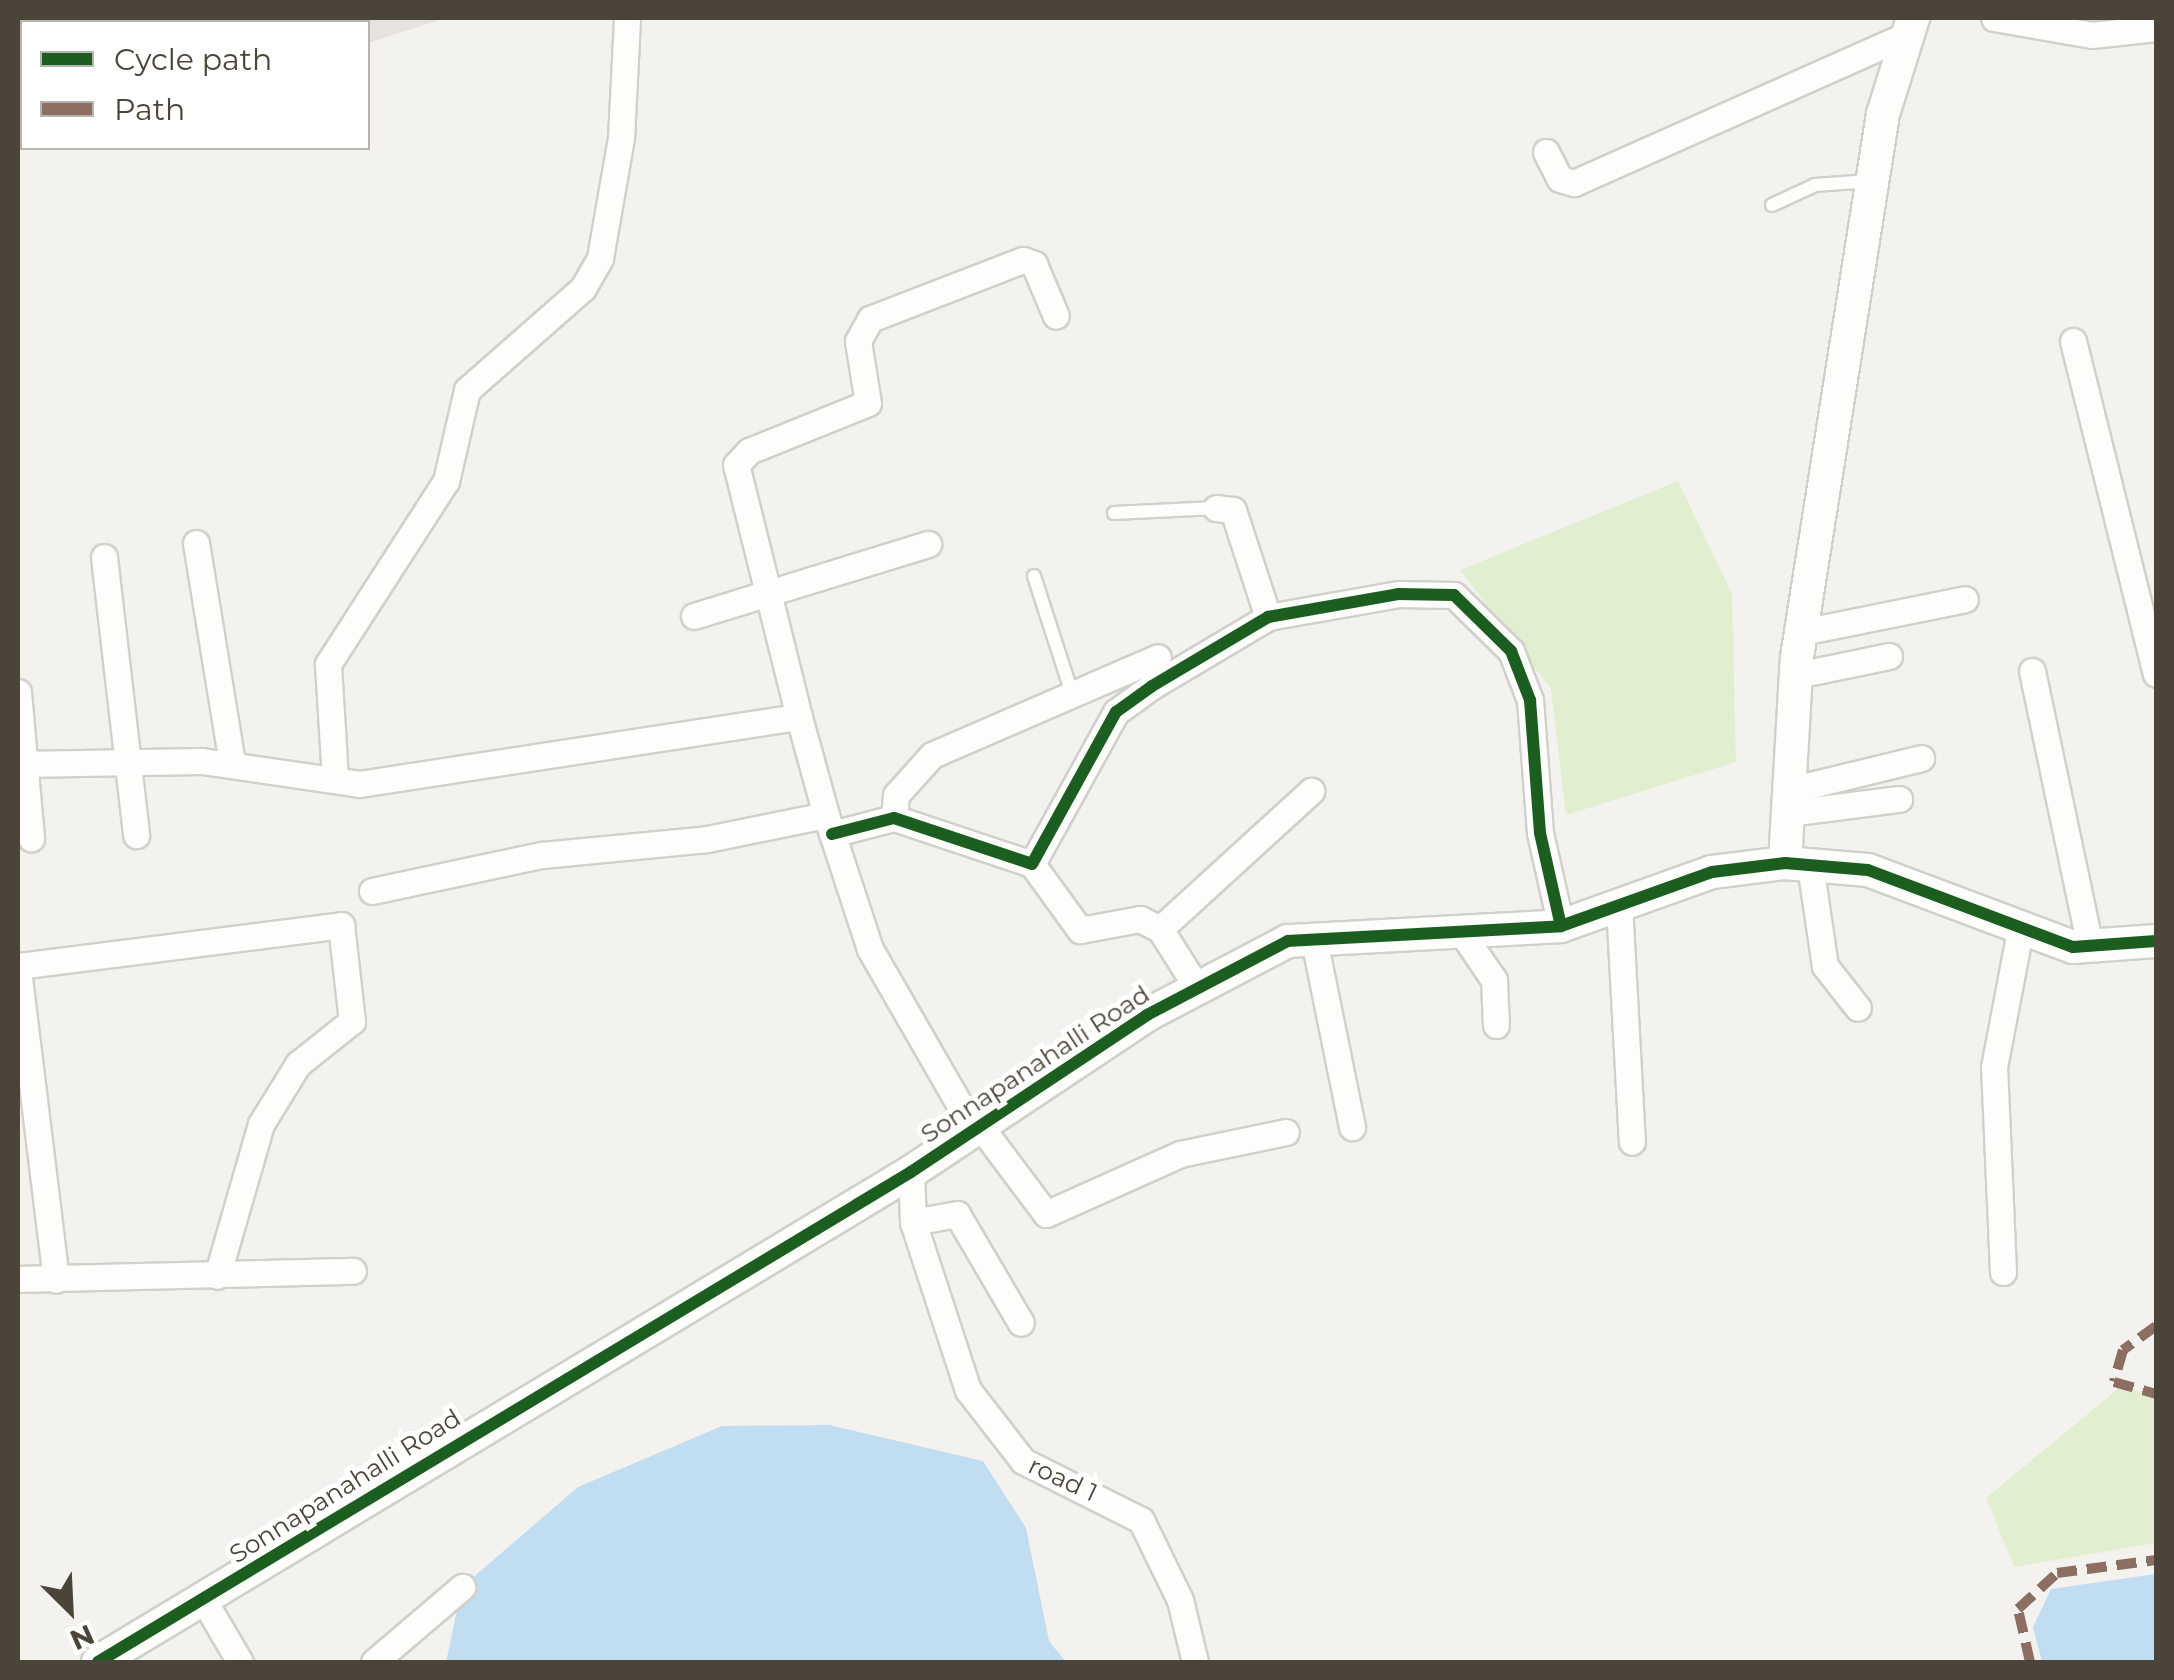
<!DOCTYPE html>
<html>
<head>
<meta charset="utf-8">
<style>
  body { margin:0 }
  #map { position:relative; width:2174px; height:1680px; overflow:hidden; background:#f4f2ee; font-family:Montserrat,sans-serif }
  div>[style] { position:absolute }
  .industrial>* { inset:0; background:#e6e2de }
  .green>* { inset:0; background:#e1eecf }
  .water>* { inset:0; background:#c0ddf1 }
  .roads { filter:drop-shadow(2px 0 #d2d0cb) drop-shadow(-2px 0 #d2d0cb) drop-shadow(0 2px #d2d0cb) drop-shadow(0 -2px #d2d0cb) }
  .service>* { height:12px; margin:-6px; padding:0 6px; transform-origin:6px; border-radius:6px; background:#fdfdfc }
  .minor>* { height:25px; margin:-12.5px; padding:0 12.5px; transform-origin:12.5px; border-radius:12.5px; background:#fdfdfc }
  .tertiary>* { height:32px; margin:-16px; padding:0 16px; transform-origin:16px; border-radius:16px; background:#fdfdfc }
  .quiet>* { height:10px; margin-top:-5px; transform-origin:0; background:repeating-linear-gradient(90deg,#8d6e63 0 20px,transparent 0 30px) }
  .cycleway>* { height:12px; margin:-6px; padding:0 6px; transform-origin:6px; border-radius:6px; background:#1b5e20 }
  span { translate:-50% -50%; white-space:nowrap; text-align:center; line-height:1.15; -webkit-text-stroke:10px #fff; paint-order:stroke }
  .street-label { font-size:25px; color:#4b4439 }
  .frame { position:absolute; inset:0; border:20px solid #4b4439; pointer-events:none }
  .legend { position:absolute; left:20px; top:20px; width:350px; height:130px; box-sizing:border-box; background:#fff; border:2px solid #b7b4b0; margin:0; padding:12px 18px; list-style:none; font-size:30px; color:#4b4439 }
  .legend li { display:flex; align-items:center; gap:20px; height:50px }
  .legend b { width:50px; border:2px solid #b7b4b0 }
  .north { position:absolute; left:20px; top:1560px; width:100px; height:100px; -webkit-text-stroke:8px #fff; paint-order:stroke; rotate:156deg; font-size:28px; font-weight:700; line-height:40px; text-align:center; color:#4b4439 }
  .north::after { content:''; display:block; margin:auto; width:35px; height:45px; background:#4b4439; clip-path:polygon(50% 0,100% 100%,50% 72%,0 100%) }
</style>
</head>
<body>
<div id="map">
  <div class="industrial">
    <div style="clip-path:polygon(18px 18px,446px 18px,368px 43px,368px 22px,22px 22px,18px 143px)"></div>
  </div>
  <div class="green">
    <div style="clip-path:polygon(1678px 481px,1732px 594px,1736px 762px,1566px 815px,1551px 689px,1460px 570px)"></div>
    <div style="clip-path:polygon(2124px 1384px,2156px 1400px,2156px 1543px,2014px 1567px,1986px 1498px)"></div>
  </div>
  <div class="water">
    <div style="clip-path:polygon(829px 1425px,983px 1461px,1026px 1528px,1049px 1641px,1066px 1662px,446px 1662px,462px 1587px,578px 1487px,722px 1426px)"></div>
    <div style="clip-path:polygon(2156px 1574px,2156px 1662px,2042px 1662px,2033px 1627px,2051px 1589px)"></div>
  </div>
  <div class="roads">
    <div class="service">
      <div style="left:1772px;top:205px;width:47px;rotate:-24.9deg"></div>
      <div style="left:1815px;top:185px;width:55px;rotate:-4.2deg"></div>
      <div style="left:1114px;top:513px;width:102px;rotate:-2.8deg"></div>
      <div style="left:1034px;top:576px;width:124px;rotate:72.1deg"></div>
    </div>
    <div class="minor">
      <div style="left:1994px;top:18px;width:99px;rotate:9.8deg"></div>
      <div style="left:2092px;top:35px;width:64px;rotate:-6.2deg"></div>
      <div style="left:1546px;top:152px;width:30px;rotate:63deg"></div>
      <div style="left:1560px;top:179px;width:15px;rotate:16deg"></div>
      <div style="left:1574px;top:183px;width:366px;rotate:-24deg"></div>
      <div style="left:2073px;top:341px;width:343px;rotate:76deg"></div>
      <div style="left:1216px;top:508px;width:17px;rotate:7deg"></div>
      <div style="left:1233px;top:510px;width:113px;rotate:71.9deg"></div>
      <div style="left:196px;top:543px;width:224px;rotate:80.7deg"></div>
      <div style="left:104px;top:557px;width:280px;rotate:83.4deg"></div>
      <div style="left:694px;top:616px;width:245px;rotate:-17.1deg"></div>
      <div style="left:1802px;top:632px;width:166px;rotate:-11.4deg"></div>
      <div style="left:2032px;top:671px;width:282px;rotate:78.1deg"></div>
      <div style="left:1797px;top:675px;width:94px;rotate:-11.7deg"></div>
      <div style="left:18px;top:692px;width:147px;rotate:84.9deg"></div>
      <div style="left:799px;top:717px;width:260px;rotate:-104deg"></div>
      <div style="left:736px;top:465px;width:19px;rotate:-47deg"></div>
      <div style="left:749px;top:451px;width:128px;rotate:-22deg"></div>
      <div style="left:868px;top:403px;width:63px;rotate:-99.2deg"></div>
      <div style="left:858px;top:341px;width:25px;rotate:-61deg"></div>
      <div style="left:870px;top:319px;width:164px;rotate:-21.1deg"></div>
      <div style="left:1023px;top:260px;width:12px;rotate:20deg"></div>
      <div style="left:1034px;top:264px;width:56px;rotate:67.1deg"></div>
      <div style="left:18px;top:764px;width:184px;rotate:-0.9deg"></div>
      <div style="left:202px;top:761px;width:159px;rotate:8.3deg"></div>
      <div style="left:359px;top:784px;width:445px;rotate:-8.7deg"></div>
      <div style="left:799px;top:717px;width:102px;rotate:74.6deg"></div>
      <div style="left:335px;top:779px;width:115px;rotate:-93.5deg"></div>
      <div style="left:328px;top:664px;width:218px;rotate:-57.2deg"></div>
      <div style="left:446px;top:481px;width:93px;rotate:-77deg"></div>
      <div style="left:467px;top:390px;width:154px;rotate:-41.3deg"></div>
      <div style="left:583px;top:288px;width:34px;rotate:-60deg"></div>
      <div style="left:600px;top:258px;width:122px;rotate:-80.1deg"></div>
      <div style="left:621px;top:138px;width:120px;rotate:-87.1deg"></div>
      <div style="left:1790px;top:790px;width:135px;rotate:-13.7deg"></div>
      <div style="left:1788px;top:813px;width:112px;rotate:-7.2deg"></div>
      <div style="left:894px;top:818px;width:23px;rotate:-85deg"></div>
      <div style="left:896px;top:795px;width:54px;rotate:-48deg"></div>
      <div style="left:932px;top:755px;width:246px;rotate:-23.4deg"></div>
      <div style="left:832px;top:834px;width:64px;rotate:-14.5deg"></div>
      <div style="left:894px;top:818px;width:145px;rotate:18.4deg"></div>
      <div style="left:1032px;top:864px;width:174px;rotate:-61.1deg"></div>
      <div style="left:1116px;top:712px;width:44px;rotate:-35.8deg"></div>
      <div style="left:1152px;top:686px;width:135px;rotate:-30.7deg"></div>
      <div style="left:1268px;top:617px;width:132px;rotate:-10deg"></div>
      <div style="left:1398px;top:594px;width:56px;rotate:1deg"></div>
      <div style="left:1454px;top:595px;width:80px;rotate:44.5deg"></div>
      <div style="left:1511px;top:651px;width:53px;rotate:68.8deg"></div>
      <div style="left:1530px;top:700px;width:133px;rotate:85.7deg"></div>
      <div style="left:1540px;top:833px;width:95px;rotate:77.3deg"></div>
      <div style="left:1032px;top:864px;width:82px;rotate:54deg"></div>
      <div style="left:1080px;top:930px;width:61px;rotate:-10.4deg"></div>
      <div style="left:1140px;top:919px;width:22px;rotate:27deg"></div>
      <div style="left:1160px;top:929px;width:71px;rotate:57.7deg"></div>
      <div style="left:1810px;top:865px;width:102px;rotate:81.6deg"></div>
      <div style="left:1825px;top:966px;width:53px;rotate:51.8deg"></div>
      <div style="left:372px;top:891px;width:174px;rotate:-12deg"></div>
      <div style="left:542px;top:855px;width:166px;rotate:-5.5deg"></div>
      <div style="left:707px;top:839px;width:121px;rotate:-11.4deg"></div>
      <div style="left:826px;top:815px;width:141px;rotate:71.8deg"></div>
      <div style="left:870px;top:949px;width:209px;rotate:60.1deg"></div>
      <div style="left:1619px;top:904px;width:238px;rotate:86.9deg"></div>
      <div style="left:1160px;top:929px;width:205px;rotate:-42.4deg"></div>
      <div style="left:1462px;top:933px;width:57px;rotate:55.8deg"></div>
      <div style="left:1494px;top:980px;width:45px;rotate:87.5deg"></div>
      <div style="left:1314px;top:940px;width:191px;rotate:78.5deg"></div>
      <div style="left:18px;top:966px;width:326px;rotate:-7.2deg"></div>
      <div style="left:341px;top:925px;width:97px;rotate:83.5deg"></div>
      <div style="left:352px;top:1021px;width:69px;rotate:141.5deg"></div>
      <div style="left:298px;top:1064px;width:70px;rotate:121.7deg"></div>
      <div style="left:261px;top:1124px;width:158px;rotate:106.1deg"></div>
      <div style="left:18px;top:970px;width:312px;rotate:83deg"></div>
      <div style="left:980px;top:1126px;width:110px;rotate:53.1deg"></div>
      <div style="left:1046px;top:1214px;width:147px;rotate:-24.1deg"></div>
      <div style="left:1180px;top:1154px;width:108px;rotate:-11.7deg"></div>
      <div style="left:911px;top:1172px;width:50px;rotate:87.7deg"></div>
      <div style="left:913px;top:1222px;width:177px;rotate:71.9deg"></div>
      <div style="left:968px;top:1390px;width:90px;rotate:52.2deg"></div>
      <div style="left:1023px;top:1461px;width:132px;rotate:26.6deg"></div>
      <div style="left:1141px;top:1520px;width:89px;rotate:64deg"></div>
      <div style="left:1180px;top:1600px;width:64px;rotate:76.4deg"></div>
      <div style="left:913px;top:1222px;width:45px;rotate:-10.3deg"></div>
      <div style="left:957px;top:1214px;width:126px;rotate:59.6deg"></div>
      <div style="left:2003px;top:1272px;width:205px;rotate:-92.5deg"></div>
      <div style="left:1994px;top:1067px;width:144px;rotate:-79.2deg"></div>
      <div style="left:18px;top:1279px;width:335px;rotate:-1.4deg"></div>
      <div style="left:203px;top:1599px;width:73px;rotate:59.6deg"></div>
      <div style="left:374px;top:1662px;width:116px;rotate:-40.4deg"></div>
    </div>
    <div class="tertiary">
      <div style="left:1785px;top:863px;width:206px;rotate:-86.7deg"></div>
      <div style="left:1797px;top:657px;width:550px;rotate:-81deg"></div>
      <div style="left:1883px;top:114px;width:101px;rotate:-72.6deg"></div>
      <div style="left:98px;top:1662px;width:949px;rotate:-31.08deg"></div>
      <div style="left:911px;top:1172px;width:283px;rotate:-33.6deg"></div>
      <div style="left:1147px;top:1015px;width:159px;rotate:-27.7deg"></div>
      <div style="left:1288px;top:941px;width:273px;rotate:-3.1deg"></div>
      <div style="left:1561px;top:926px;width:160px;rotate:-19.7deg"></div>
      <div style="left:1712px;top:872px;width:74px;rotate:-7deg"></div>
      <div style="left:1785px;top:863px;width:83px;rotate:4.8deg"></div>
      <div style="left:1868px;top:870px;width:219px;rotate:20.6deg"></div>
      <div style="left:2073px;top:947px;width:83px;rotate:-4.1deg"></div>
    </div>
  </div>
  <div class="quiet">
    <div style="left:2156px;top:1326px;width:41px;rotate:144deg"></div>
    <div style="left:2123px;top:1350px;width:33px;rotate:106deg"></div>
    <div style="left:2114px;top:1382px;width:44px;rotate:15.9deg"></div>
    <div style="left:2030px;top:1662px;width:54px;rotate:-102.8deg"></div>
    <div style="left:2018px;top:1609px;width:53px;rotate:-42.7deg"></div>
    <div style="left:2057px;top:1573px;width:100px;rotate:-7.5deg"></div>
  </div>
  <div class="cycleway">
    <div style="left:832px;top:834px;width:64px;rotate:-14.5deg"></div>
    <div style="left:894px;top:818px;width:145px;rotate:18.4deg"></div>
    <div style="left:1032px;top:864px;width:174px;rotate:-61.1deg"></div>
    <div style="left:1116px;top:712px;width:44px;rotate:-35.8deg"></div>
    <div style="left:1152px;top:686px;width:135px;rotate:-30.7deg"></div>
    <div style="left:1268px;top:617px;width:132px;rotate:-10deg"></div>
    <div style="left:1398px;top:594px;width:56px;rotate:1deg"></div>
    <div style="left:1454px;top:595px;width:80px;rotate:44.5deg"></div>
    <div style="left:1511px;top:651px;width:53px;rotate:68.8deg"></div>
    <div style="left:1530px;top:700px;width:133px;rotate:85.7deg"></div>
    <div style="left:1540px;top:833px;width:95px;rotate:77.3deg"></div>
    <div style="left:98px;top:1662px;width:949px;rotate:-31.08deg"></div>
    <div style="left:911px;top:1172px;width:283px;rotate:-33.6deg"></div>
    <div style="left:1147px;top:1015px;width:159px;rotate:-27.7deg"></div>
    <div style="left:1288px;top:941px;width:273px;rotate:-3.1deg"></div>
    <div style="left:1561px;top:926px;width:160px;rotate:-19.7deg"></div>
    <div style="left:1712px;top:872px;width:74px;rotate:-7deg"></div>
    <div style="left:1785px;top:863px;width:83px;rotate:4.8deg"></div>
    <div style="left:1868px;top:870px;width:219px;rotate:20.6deg"></div>
    <div style="left:2073px;top:947px;width:83px;rotate:-4.1deg"></div>
  </div>
  <div class="street-label">
    <span style="left:1035px;top:1064px;rotate:-33deg">Sonnapanahalli Road</span>
    <span style="left:1063px;top:1479px;rotate:25deg">road 1</span>
    <span style="left:345px;top:1486px;rotate:-32deg">Sonnapanahalli Road</span>
  </div>
  <div class="frame"></div>
  <ul class="legend">
  <li><b style="height:12px;background:#1b5e20"></b>Cycle path</li>
  <li><b style="height:12px;background:#8d6e63"></b>Path</li>
  </ul>
  <div class="north">N</div>
</div>
</body>
</html>
